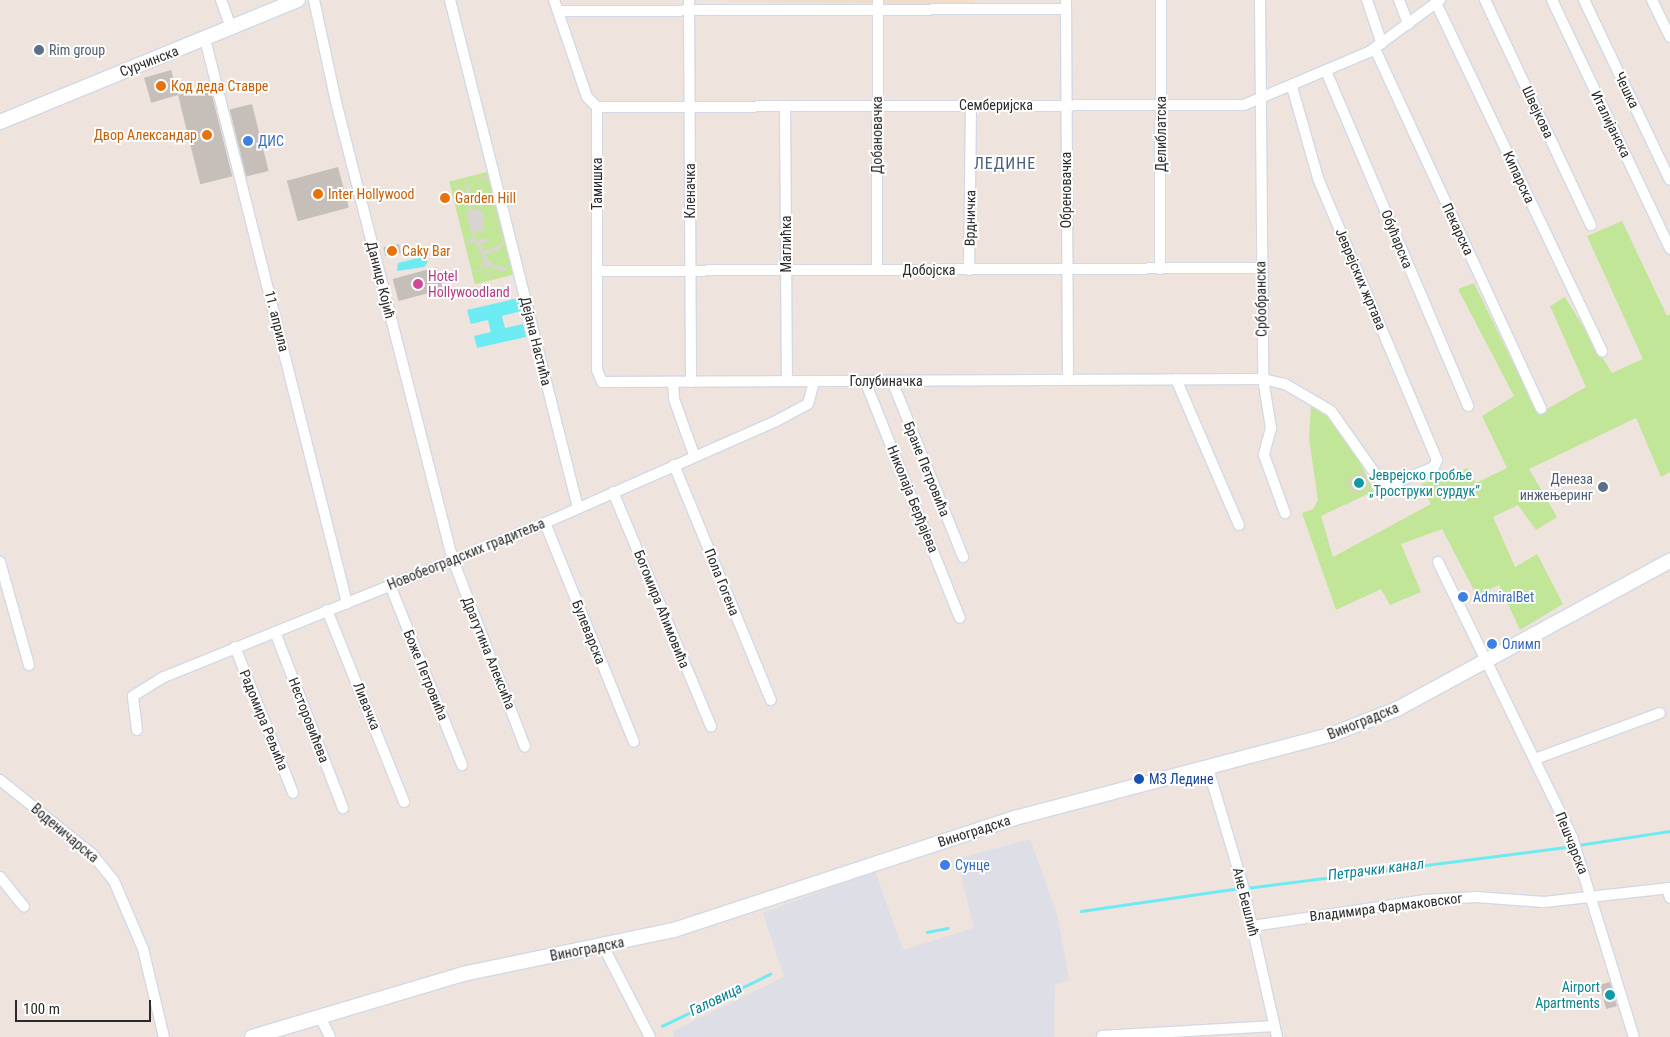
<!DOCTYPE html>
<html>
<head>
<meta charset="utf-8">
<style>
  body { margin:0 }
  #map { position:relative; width:1670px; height:1037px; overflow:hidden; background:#eee3dd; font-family:"Roboto Condensed",sans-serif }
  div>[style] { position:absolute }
  .industrial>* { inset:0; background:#dedee6 }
  .education>* { inset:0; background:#f0ddcc; transform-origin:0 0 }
  .green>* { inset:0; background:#c2e698; transform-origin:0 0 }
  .cemetery>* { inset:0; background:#cdd8b4; transform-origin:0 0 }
  .plaza>* { inset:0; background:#dad4d0 }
  .water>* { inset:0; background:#6debf3 }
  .stream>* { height:2.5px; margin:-1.25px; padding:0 1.25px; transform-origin:1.25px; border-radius:1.25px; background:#6debf3 }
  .building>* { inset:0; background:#c6bfb9; transform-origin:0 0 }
  .roads { filter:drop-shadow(1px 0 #d2d9e5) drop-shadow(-1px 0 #d2d9e5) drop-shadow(0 1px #d2d9e5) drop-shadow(0 -1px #d2d9e5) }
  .street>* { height:10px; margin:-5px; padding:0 5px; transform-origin:5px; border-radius:5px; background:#fff }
  .secondary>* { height:14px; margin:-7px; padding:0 7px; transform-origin:7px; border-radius:7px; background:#fff }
  .dots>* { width:14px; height:14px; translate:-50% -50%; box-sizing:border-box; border:2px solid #fff; border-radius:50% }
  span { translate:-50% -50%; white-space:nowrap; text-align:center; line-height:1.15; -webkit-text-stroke:4px #fff; paint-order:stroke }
  .service-label { font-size:14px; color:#4e5e75 }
  .left { translate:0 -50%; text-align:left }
  .right { translate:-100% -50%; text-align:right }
  .street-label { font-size:14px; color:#2b2b2b }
  .food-label { font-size:14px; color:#c56008 }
  .shop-label { font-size:14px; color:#366cbe }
  .hotel-label { font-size:14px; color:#b23c85 }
  .culture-label { font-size:14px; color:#0d838f }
  .transit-label { font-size:14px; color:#164399 }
  .water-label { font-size:15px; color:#098094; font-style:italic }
  .quarter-label { font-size:16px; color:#4a5e7e; letter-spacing:1px }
  .scale { position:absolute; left:15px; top:1000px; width:136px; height:22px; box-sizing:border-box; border:2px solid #2b2b2b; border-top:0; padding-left:6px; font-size:15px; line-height:18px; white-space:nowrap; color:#2b2b2b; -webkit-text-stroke:4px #fff; paint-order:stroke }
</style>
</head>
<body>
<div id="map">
  <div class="industrial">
    <div style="clip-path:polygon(1030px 839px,1058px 918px,1069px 980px,1055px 985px,1054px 1037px,674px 1037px,673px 1031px,784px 977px,763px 913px,875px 871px,903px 950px,974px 928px,957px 859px)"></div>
  </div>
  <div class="education">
    <div style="clip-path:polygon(728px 0,873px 0,873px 3px,728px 2px)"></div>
    <div style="left:884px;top:0;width:91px;height:10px"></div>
  </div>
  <div class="green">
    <div style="left:491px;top:171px;width:106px;height:43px;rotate:76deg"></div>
    <div style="clip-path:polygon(1622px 221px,1667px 316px,1670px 314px,1670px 472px,1661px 477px,1636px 418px,1529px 469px,1557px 517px,1536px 530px,1518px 505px,1493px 517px,1515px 567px,1537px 554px,1563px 604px,1520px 630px,1499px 585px,1477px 596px,1442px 529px,1401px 544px,1421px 592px,1390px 605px,1381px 589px,1336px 610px,1302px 513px,1313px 509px,1318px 500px,1309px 439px,1311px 404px,1330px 416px,1353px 448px,1374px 491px,1321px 516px,1333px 557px,1431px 504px,1421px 484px,1468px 468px,1476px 483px,1507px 468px,1482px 416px,1514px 396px,1458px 289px,1474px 283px,1538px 414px,1586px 387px,1550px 306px,1565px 297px,1612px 373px,1643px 359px,1587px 236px)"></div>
  </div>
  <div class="cemetery">
    <div style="left:1364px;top:471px;width:17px;height:20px;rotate:65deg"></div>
  </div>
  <div class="plaza">
    <div style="clip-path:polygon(evenodd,486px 176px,504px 244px,497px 251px,484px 255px,493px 264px,507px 268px,503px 272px,488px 265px,490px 280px,485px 264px,478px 272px,472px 272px,480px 269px,483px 259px,476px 243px,464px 242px,473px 238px,467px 217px,469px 205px,457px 200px,460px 198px,469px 203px,469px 199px,450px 184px,467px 193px,464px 178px,469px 188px,476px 179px,486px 176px,487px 179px,503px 244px,484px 251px,480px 243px,487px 243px,487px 238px,477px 241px,473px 232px,484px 232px,483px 213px,478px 208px,470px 211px,472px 200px,488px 198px,485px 193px,472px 198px,469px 190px,476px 180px,487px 179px)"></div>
  </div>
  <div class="water">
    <div style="clip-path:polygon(422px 257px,428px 262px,424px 267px,397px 271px,398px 263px)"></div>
    <div style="clip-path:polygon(518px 298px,521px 311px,502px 316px,505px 328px,523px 324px,526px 337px,477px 348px,474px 336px,491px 332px,488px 320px,471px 324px,467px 310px)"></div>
  </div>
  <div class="stream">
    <div style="left:1578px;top:845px;width:93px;rotate:-8.7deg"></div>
    <div style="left:1246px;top:888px;width:330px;rotate:-7.3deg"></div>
    <div style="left:1081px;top:911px;width:162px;rotate:-8.2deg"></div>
    <div style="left:927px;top:932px;width:21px;rotate:-11deg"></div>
    <div style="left:662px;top:1026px;width:120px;rotate:-25.7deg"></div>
  </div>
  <div class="building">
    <div style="left:171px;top:70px;width:26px;height:28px;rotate:74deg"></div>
    <div style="left:210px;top:87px;width:92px;height:33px;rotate:76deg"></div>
    <div style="left:252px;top:104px;width:69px;height:23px;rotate:76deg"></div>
    <div style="left:338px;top:167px;width:42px;height:53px;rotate:75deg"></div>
    <div style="left:399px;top:244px;width:9px;height:16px;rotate:77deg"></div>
    <div style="left:437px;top:267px;width:23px;height:46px;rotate:75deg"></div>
    <div style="left:1610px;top:982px;width:25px;height:11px;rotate:74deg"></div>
  </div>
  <div class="roads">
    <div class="street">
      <div style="left:221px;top:0;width:30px;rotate:70deg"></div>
      <div style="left:314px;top:0;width:104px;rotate:77.8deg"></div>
      <div style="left:336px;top:102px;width:473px;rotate:75.7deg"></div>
      <div style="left:453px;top:560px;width:200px;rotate:68.9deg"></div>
      <div style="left:450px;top:0;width:524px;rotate:75.86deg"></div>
      <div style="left:554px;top:0;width:102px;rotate:71.2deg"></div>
      <div style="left:587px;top:97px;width:14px;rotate:45deg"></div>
      <div style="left:597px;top:107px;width:263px;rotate:90deg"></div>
      <div style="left:597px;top:370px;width:13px;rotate:67deg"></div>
      <div style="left:602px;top:382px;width:661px;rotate:-0.26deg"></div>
      <div style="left:1263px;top:379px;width:23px;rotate:13deg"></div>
      <div style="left:1285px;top:384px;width:53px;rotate:30.4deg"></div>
      <div style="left:1331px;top:411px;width:83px;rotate:54.8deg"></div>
      <div style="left:1379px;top:479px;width:7px;rotate:45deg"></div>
      <div style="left:1384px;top:484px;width:9px"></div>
      <div style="left:1393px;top:484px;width:44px;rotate:-22.5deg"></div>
      <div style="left:1434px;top:467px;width:8px;rotate:-67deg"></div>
      <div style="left:1437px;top:460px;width:306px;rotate:-112.9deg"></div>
      <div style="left:1318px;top:178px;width:95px;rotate:-105.9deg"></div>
      <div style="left:689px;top:0;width:382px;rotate:89.7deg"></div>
      <div style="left:1066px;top:0;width:379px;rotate:89.7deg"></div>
      <div style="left:1260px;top:0;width:379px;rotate:89.5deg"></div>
      <div style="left:1263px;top:379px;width:50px;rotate:80.7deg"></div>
      <div style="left:1271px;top:428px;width:28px;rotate:105deg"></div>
      <div style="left:1264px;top:455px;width:62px;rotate:70.1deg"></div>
      <div style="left:1367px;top:0;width:46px;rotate:71.2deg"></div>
      <div style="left:1399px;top:0;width:26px;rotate:69deg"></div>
      <div style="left:1485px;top:0;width:249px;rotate:64.8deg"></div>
      <div style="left:1552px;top:0;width:275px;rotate:64.6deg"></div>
      <div style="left:1584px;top:0;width:199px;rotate:64.5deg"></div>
      <div style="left:1652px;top:0;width:41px;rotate:64.1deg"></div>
      <div style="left:1436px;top:3px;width:386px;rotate:64.5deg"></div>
      <div style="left:558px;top:11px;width:508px;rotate:-0.23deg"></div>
      <div style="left:205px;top:39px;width:582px;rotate:75.87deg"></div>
      <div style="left:1375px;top:49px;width:396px;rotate:65.2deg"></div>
      <div style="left:1326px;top:71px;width:364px;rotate:67deg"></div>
      <div style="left:785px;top:106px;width:275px;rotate:89.6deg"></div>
      <div style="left:597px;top:107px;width:647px;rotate:-0.18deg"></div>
      <div style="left:1244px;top:105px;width:136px;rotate:-23deg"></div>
      <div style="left:1369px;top:52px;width:88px;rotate:-36.2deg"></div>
      <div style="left:1160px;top:269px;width:269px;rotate:-89.8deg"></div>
      <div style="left:877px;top:270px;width:270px;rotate:-89.8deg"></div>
      <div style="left:969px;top:270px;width:164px;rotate:-89.3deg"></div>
      <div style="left:597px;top:271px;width:664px;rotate:-0.26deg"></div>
      <div style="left:1176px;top:379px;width:159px;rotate:66.7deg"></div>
      <div style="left:865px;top:381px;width:255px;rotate:68.2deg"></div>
      <div style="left:892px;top:381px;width:190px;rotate:68deg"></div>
      <div style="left:673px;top:383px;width:16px;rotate:86deg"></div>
      <div style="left:674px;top:399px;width:59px;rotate:70.3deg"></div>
      <div style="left:674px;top:465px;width:254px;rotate:67.6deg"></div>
      <div style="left:613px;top:492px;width:254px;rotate:67.3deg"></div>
      <div style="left:545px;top:523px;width:236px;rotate:67.9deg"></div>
      <div style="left:0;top:562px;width:107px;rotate:74.3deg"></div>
      <div style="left:1438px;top:562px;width:306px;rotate:64deg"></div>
      <div style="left:1572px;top:837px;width:209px;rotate:72.8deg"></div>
      <div style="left:390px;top:585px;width:194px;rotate:68.2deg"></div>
      <div style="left:327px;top:610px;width:207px;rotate:68.1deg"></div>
      <div style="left:275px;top:632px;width:189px;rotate:68.9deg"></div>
      <div style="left:235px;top:647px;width:157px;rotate:68.3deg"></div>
      <div style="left:137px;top:730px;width:34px;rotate:-97deg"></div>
      <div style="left:133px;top:696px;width:36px;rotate:-32deg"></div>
      <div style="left:164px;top:677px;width:411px;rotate:-22deg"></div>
      <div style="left:545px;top:523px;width:253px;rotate:-23.8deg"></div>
      <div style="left:776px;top:421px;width:36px;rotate:-28deg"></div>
      <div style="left:808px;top:404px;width:24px;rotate:-75deg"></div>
      <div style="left:1535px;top:759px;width:133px;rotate:-20.2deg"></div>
      <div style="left:1208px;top:768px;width:123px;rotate:73.5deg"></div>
      <div style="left:1243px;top:886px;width:155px;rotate:77.3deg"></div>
      <div style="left:0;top:780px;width:118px;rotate:38.8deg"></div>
      <div style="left:92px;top:854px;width:35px;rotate:51deg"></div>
      <div style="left:114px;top:881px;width:74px;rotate:66.9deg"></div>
      <div style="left:143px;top:949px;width:90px;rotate:76.6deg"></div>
      <div style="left:0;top:877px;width:38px;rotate:51deg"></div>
      <div style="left:1667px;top:888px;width:10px;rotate:73deg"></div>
      <div style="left:1253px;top:926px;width:173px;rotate:-8.6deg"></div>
      <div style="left:1424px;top:900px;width:52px;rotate:-3.3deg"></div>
      <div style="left:1476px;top:897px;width:68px;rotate:4.2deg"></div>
      <div style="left:1544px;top:902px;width:127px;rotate:-6.3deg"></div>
      <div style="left:603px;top:946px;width:102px;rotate:62.7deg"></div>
      <div style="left:321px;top:1019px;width:20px;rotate:63deg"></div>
      <div style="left:1102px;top:1036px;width:172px;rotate:-3.3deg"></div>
    </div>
    <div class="secondary">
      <div style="left:0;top:122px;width:322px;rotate:-22.3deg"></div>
      <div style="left:252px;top:1037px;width:220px;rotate:-16.6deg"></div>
      <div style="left:463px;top:974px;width:216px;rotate:-11.8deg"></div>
      <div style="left:674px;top:930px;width:359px;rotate:-18.2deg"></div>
      <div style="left:1015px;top:818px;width:329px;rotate:-14.8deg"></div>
      <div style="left:1333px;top:734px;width:69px;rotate:-21.3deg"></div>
      <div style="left:1397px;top:709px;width:311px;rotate:-28.5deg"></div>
    </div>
  </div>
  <div class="dots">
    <div style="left:39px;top:50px;background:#5c6f8a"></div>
    <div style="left:161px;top:86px;background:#e8710a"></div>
    <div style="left:207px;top:135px;background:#e8710a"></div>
    <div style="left:248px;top:141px;background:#3f7fe0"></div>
    <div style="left:318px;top:194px;background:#e8710a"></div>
    <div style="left:445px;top:198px;background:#e8710a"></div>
    <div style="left:392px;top:251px;background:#e8710a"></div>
    <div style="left:418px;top:284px;background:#d1479c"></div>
    <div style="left:1359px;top:483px;background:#0f9aa8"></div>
    <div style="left:1603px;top:487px;background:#5c6f8a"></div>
    <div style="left:1463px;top:597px;background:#3f7fe0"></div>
    <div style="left:1492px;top:644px;background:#3f7fe0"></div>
    <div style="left:1139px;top:779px;background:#1a4fb4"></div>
    <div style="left:945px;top:865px;background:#3f7fe0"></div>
    <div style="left:1610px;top:995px;background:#0f9aa8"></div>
  </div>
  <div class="service-label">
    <span class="left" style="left:49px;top:50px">Rim group</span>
    <span class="right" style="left:1593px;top:487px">Денеза<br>инжењеринг</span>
  </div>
  <div class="street-label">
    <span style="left:149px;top:61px;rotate:-21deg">Сурчинска</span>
    <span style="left:1627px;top:90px;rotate:64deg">Чешка</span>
    <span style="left:996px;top:105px">Семберијска</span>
    <span style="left:1538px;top:112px;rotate:65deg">Швејкова</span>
    <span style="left:1611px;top:124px;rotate:64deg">Италијанска</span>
    <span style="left:1161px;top:134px;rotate:-90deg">Делиблатска</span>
    <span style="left:877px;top:135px;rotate:-90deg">Добановачка</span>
    <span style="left:1519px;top:177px;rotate:65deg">Кипарска</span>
    <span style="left:597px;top:184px;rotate:-90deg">Тамишка</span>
    <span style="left:1066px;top:190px;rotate:-90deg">Обреновачка</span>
    <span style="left:690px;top:191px;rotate:-90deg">Кленачка</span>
    <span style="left:970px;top:218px;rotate:-89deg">Врдничка</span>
    <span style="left:1458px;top:229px;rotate:65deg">Пекарска</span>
    <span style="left:1397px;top:239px;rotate:68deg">Обућарска</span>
    <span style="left:786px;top:244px;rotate:-90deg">Маглићка</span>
    <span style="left:929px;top:270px">Добојска</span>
    <span style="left:1361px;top:279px;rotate:67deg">Јеврејских жртава</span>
    <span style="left:381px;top:280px;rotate:76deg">Данице Којић</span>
    <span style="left:1261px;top:299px;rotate:-91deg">Србобранска</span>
    <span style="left:277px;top:321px;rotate:76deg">11. априла</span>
    <span style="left:536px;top:341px;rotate:76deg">Дејана Настића</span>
    <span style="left:886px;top:381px">Голубиначка</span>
    <span style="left:927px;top:469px;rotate:68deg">Бране Петровића</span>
    <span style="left:913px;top:499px;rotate:68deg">Николаја Берђајева</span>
    <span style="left:466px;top:554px;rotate:-22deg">Новобеоградских градитеља</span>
    <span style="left:722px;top:582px;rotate:68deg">Пола Гогена</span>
    <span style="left:662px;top:609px;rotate:68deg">Богомира Аћимовића</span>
    <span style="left:589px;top:632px;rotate:68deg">Булеварска</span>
    <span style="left:489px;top:653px;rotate:68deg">Драгутина Алексића</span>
    <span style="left:426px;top:675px;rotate:68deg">Боже Петровића</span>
    <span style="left:367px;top:706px;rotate:68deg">Ливачка</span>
    <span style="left:264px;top:720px;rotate:68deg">Радомира Рељића</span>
    <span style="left:309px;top:720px;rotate:69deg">Несторовићева</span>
    <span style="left:1363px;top:721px;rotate:-22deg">Виноградска</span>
    <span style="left:974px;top:831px;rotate:-18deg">Виноградска</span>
    <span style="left:65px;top:833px;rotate:40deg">Воденичарска</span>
    <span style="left:1572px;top:843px;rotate:68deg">Пешчарска</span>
    <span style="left:1246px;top:902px;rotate:76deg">Ане Бешлић</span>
    <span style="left:1386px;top:907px;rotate:-7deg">Владимира Фармаковског</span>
    <span style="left:587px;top:949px;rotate:-11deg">Виноградска</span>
  </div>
  <div class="food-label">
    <span class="left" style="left:171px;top:86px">Код деда Ставре</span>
    <span class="right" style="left:197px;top:135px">Двор Александар</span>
    <span class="left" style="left:328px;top:194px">Inter Hollywood</span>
    <span class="left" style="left:455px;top:198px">Garden Hill</span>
    <span class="left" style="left:402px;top:251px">Caky Bar</span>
  </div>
  <div class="shop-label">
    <span class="left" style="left:258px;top:141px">ДИС</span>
    <span class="left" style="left:1473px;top:597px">AdmiralBet</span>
    <span class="left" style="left:1502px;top:644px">Олимп</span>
    <span class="left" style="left:955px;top:865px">Сунце</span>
  </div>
  <div class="hotel-label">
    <span class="left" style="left:428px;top:284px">Hotel<br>Hollywoodland</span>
  </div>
  <div class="culture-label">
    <span class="left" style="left:1369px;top:483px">Јеврејско гробље<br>„Троструки сурдук”</span>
    <span class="right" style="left:1600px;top:995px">Airport<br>Apartments</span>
  </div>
  <div class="transit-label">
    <span class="left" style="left:1149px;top:779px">МЗ Ледине</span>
  </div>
  <div class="water-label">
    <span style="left:1376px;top:870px;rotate:-7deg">Петрачки канал</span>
    <span style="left:716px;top:1000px;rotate:-26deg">Галовица</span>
  </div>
  <div class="quarter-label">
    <span style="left:1005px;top:164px">ЛЕДИНЕ</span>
  </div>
  <div class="scale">100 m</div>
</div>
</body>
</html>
